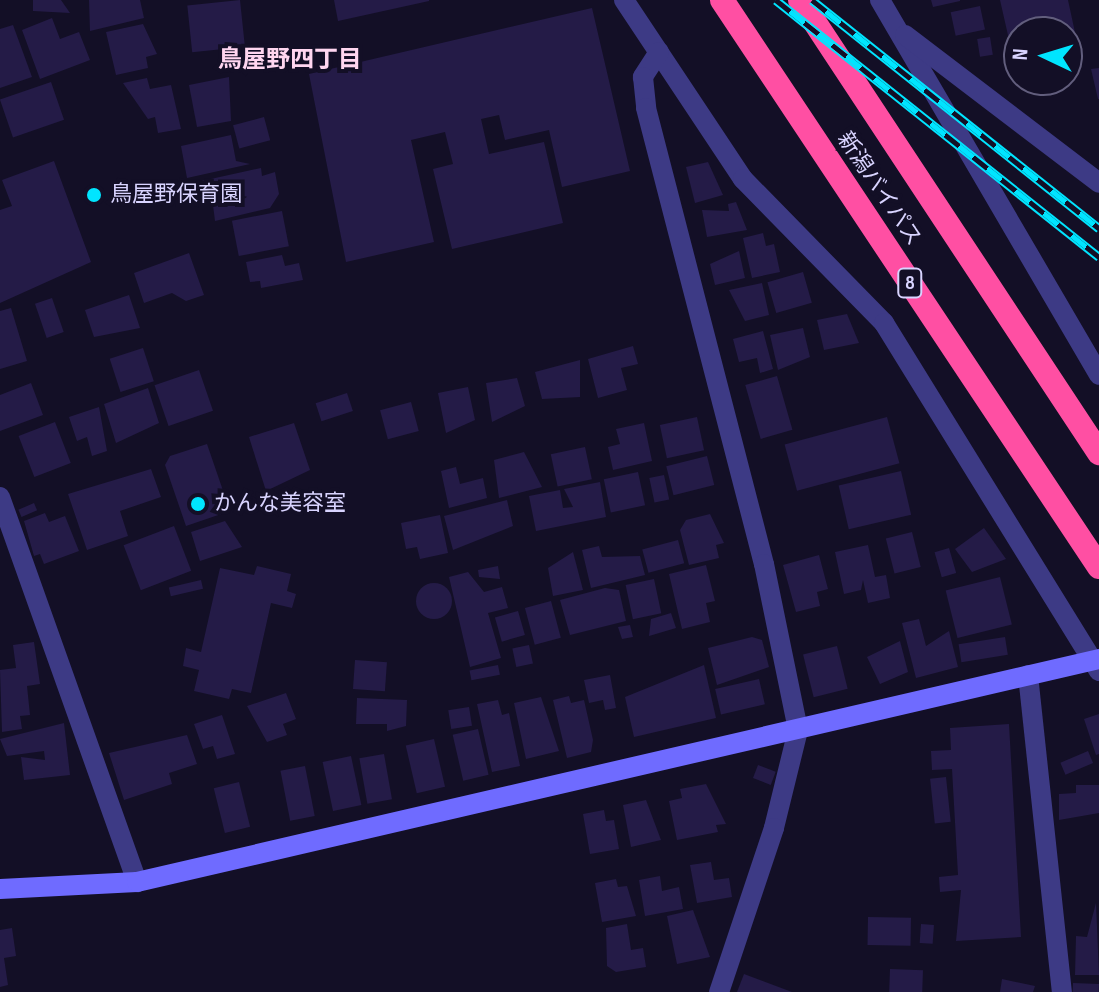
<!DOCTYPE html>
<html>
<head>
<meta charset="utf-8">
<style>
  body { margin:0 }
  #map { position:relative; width:1099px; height:992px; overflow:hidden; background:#130f26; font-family:"Sofia Sans Condensed","Noto Sans JP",sans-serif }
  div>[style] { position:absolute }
  .building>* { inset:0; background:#241b47; transform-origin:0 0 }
  .round { border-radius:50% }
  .street>* { height:20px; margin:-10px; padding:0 10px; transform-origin:10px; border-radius:10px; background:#3d3a85 }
  .secondary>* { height:20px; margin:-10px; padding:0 10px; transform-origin:10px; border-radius:10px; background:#6f6bff }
  .highway>* { height:24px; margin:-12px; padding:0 12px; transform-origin:12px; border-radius:12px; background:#ff4fa3 }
  .rail>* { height:9px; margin-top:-4.5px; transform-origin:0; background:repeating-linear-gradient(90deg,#130f26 0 18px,#00e5ff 0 36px); box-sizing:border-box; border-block:2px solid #00e5ff }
  .dots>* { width:22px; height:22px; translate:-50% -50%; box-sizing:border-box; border:4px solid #130f26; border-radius:50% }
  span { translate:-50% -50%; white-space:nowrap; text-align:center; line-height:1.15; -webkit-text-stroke:8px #130f26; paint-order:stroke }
  .shield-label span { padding:2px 6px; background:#130f26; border:2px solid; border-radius:6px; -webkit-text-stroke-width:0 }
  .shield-label { font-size:20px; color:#d9d4ff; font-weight:700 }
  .street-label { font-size:22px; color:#d9d4ff }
  .poi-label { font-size:22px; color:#d9d4ff }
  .left { translate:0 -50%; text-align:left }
  .neighbourhood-label { font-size:24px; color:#ffd6f0; font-weight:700 }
  .north { position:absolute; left:1003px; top:16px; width:80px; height:80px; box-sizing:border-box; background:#130f26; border:2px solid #625e7d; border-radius:50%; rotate:274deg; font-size:22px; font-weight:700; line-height:32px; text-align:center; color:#d9d4ff }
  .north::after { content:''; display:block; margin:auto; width:28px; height:36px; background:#00e5ff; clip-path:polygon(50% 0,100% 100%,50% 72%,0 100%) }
</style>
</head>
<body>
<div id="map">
  <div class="building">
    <div style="clip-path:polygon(33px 0,61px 0,70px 13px,33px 11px)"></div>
    <div style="clip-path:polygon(89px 0,140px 0,144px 18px,90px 31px)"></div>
    <div style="left:240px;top:0;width:47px;height:53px;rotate:84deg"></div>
    <div style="clip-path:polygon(334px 0,429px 0,429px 1px,338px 21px)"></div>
    <div style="clip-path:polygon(931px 0,960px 0,960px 1px,933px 7px)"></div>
    <div style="clip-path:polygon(1000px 0,1068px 0,1079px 51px,1067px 54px,1067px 32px,1019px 32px,1015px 66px)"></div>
    <div style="left:980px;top:6px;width:24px;height:30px;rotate:78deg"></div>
    <div style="clip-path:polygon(592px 8px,630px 171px,562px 187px,549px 130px,505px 140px,499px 115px,481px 119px,489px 154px,544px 142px,563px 223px,452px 249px,433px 169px,453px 164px,445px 132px,411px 140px,434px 242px,346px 262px,309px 74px)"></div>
    <div style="clip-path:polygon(52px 18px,60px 39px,79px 32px,90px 60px,40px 79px,22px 30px)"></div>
    <div style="clip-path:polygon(143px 24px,157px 54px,146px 57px,148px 68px,116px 75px,106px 32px)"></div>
    <div style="clip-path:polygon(13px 25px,32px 77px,0 88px,0 29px)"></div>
    <div style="left:990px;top:37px;width:18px;height:13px;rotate:81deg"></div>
    <div style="clip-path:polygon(1099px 68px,1099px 99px,1098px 99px,1091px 69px)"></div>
    <div style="clip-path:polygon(229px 77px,231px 121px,197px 127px,189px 85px)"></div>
    <div style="clip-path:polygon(147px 78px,150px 89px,171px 85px,181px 129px,158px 133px,155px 117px,148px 119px,123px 83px)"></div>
    <div style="left:51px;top:82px;width:40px;height:54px;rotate:71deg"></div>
    <div style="left:264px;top:117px;width:24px;height:32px;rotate:75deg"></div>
    <div style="clip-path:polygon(231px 135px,236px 161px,250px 164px,187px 178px,181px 146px)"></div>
    <div style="clip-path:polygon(54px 161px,91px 262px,0 303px,0 210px,12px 206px,2px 180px)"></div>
    <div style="clip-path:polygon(708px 162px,723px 195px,695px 203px,686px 167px)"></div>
    <div style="clip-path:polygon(261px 168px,262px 176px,275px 172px,279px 194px,270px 208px,215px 221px,212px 197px,202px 199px,188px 184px)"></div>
    <div style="clip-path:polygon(736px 202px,747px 230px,707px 237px,702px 210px,729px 211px,728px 204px)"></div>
    <div style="left:282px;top:211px;width:36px;height:51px;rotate:79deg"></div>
    <div style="clip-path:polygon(763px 233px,766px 246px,774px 244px,780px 272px,752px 278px,743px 238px)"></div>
    <div style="clip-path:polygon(739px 251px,745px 278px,715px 285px,710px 264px)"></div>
    <div style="clip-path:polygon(189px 253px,204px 295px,186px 301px,172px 293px,144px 303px,134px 273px)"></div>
    <div style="clip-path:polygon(282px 255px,285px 266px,299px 263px,303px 280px,261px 288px,260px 281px,250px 282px,246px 262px)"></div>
    <div style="left:803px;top:272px;width:32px;height:37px;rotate:74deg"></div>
    <div style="clip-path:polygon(762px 283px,769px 315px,745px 321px,729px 290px)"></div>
    <div style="clip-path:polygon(129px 295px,140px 328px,94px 337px,85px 310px)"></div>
    <div style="left:52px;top:298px;width:36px;height:18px;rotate:71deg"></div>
    <div style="clip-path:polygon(11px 308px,27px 361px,0 369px,0 311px)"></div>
    <div style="clip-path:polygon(847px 314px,859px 343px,824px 350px,817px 320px)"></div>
    <div style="clip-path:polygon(803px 328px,810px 357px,778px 370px,770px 335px)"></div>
    <div style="clip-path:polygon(763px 331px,773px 369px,760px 373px,757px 358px,739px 362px,733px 339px)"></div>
    <div style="clip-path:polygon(633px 346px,638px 364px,621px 368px,627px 390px,598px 398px,588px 359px)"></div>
    <div style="left:143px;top:348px;width:35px;height:35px;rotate:72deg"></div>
    <div style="clip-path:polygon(580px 360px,580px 397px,542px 399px,535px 372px)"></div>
    <div style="left:199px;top:370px;width:43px;height:47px;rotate:71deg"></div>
    <div style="left:777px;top:376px;width:56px;height:33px;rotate:74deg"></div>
    <div style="clip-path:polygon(517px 378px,525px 406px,492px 422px,486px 383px)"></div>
    <div style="clip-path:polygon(31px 383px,43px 415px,0 431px,0 395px)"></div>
    <div style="clip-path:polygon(468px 387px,475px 420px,446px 433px,438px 393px)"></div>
    <div style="clip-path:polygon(148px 388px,159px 423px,116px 443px,104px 404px)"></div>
    <div style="left:347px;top:393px;width:19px;height:33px;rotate:72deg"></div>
    <div style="left:411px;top:402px;width:30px;height:32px;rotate:75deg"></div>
    <div style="clip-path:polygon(99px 407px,107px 451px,92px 456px,87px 437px,77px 441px,69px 417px)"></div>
    <div style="left:697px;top:417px;width:34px;height:38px;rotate:78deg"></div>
    <div style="left:887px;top:417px;width:48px;height:106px;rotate:75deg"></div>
    <div style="left:55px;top:422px;width:44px;height:39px;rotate:69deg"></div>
    <div style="clip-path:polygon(294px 423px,310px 470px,266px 491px,249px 437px)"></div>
    <div style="clip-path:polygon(644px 423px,652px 461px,613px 470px,608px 447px,620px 444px,616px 429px)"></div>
    <div style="clip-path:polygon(207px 444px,230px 511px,186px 526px,165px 465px,170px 456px)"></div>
    <div style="left:585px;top:447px;width:33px;height:35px;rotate:78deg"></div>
    <div style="clip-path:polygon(524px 452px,542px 487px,499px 498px,494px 460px)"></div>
    <div style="left:707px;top:456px;width:30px;height:42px;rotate:76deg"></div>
    <div style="clip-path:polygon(456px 467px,460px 484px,483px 478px,487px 498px,449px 508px,441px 471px)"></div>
    <div style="clip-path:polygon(151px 469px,161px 497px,120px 511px,128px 536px,87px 550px,68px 494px)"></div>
    <div style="left:901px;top:471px;width:45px;height:64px;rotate:77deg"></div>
    <div style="left:638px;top:472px;width:34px;height:35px;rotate:78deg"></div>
    <div style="left:664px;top:475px;width:25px;height:15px;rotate:78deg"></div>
    <div style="clip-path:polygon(600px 482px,606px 517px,536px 531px,529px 496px,560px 490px,563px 508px,573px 507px,564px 489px)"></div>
    <div style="clip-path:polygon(507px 500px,513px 526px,453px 550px,444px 516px)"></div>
    <div style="left:34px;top:503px;width:8px;height:17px;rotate:67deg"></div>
    <div style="clip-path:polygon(45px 513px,49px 522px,65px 516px,79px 551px,44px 564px,40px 554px,34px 556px,24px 521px)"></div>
    <div style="clip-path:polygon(710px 514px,724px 543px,716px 545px,719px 558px,689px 565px,680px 530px,686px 520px)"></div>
    <div style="clip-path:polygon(440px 515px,448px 553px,420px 559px,417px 547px,406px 549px,401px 523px)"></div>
    <div style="clip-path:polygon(225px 521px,242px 547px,200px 561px,191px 532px)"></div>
    <div style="left:174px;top:526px;width:48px;height:54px;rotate:69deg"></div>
    <div style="clip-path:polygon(984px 528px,1006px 559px,972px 572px,955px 549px)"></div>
    <div style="left:912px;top:532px;width:36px;height:27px;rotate:76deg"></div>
    <div style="left:678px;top:540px;width:24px;height:37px;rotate:75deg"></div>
    <div style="clip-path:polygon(868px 545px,875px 577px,886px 575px,890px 598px,868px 603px,863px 580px,861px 590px,844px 594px,835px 552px)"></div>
    <div style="clip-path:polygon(599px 546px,602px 557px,640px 556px,645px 575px,591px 588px,582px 550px)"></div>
    <div style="left:949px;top:548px;width:26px;height:15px;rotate:74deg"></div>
    <div style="clip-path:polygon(573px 552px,583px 590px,553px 596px,548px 568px)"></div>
    <div style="clip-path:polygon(819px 555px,828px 589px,817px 592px,820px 606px,796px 612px,783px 565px)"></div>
    <div style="clip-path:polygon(706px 565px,715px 601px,706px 603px,710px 622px,682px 629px,669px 574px)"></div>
    <div style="clip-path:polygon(257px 566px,291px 574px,287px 591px,296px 594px,292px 608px,271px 603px,251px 693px,232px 689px,229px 699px,194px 691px,199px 670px,183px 666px,186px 648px,201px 652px,220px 568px,254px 575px)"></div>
    <div style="clip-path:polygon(498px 566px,500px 579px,479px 577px,478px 570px)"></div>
    <div style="clip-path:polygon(468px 572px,484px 592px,502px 587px,508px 608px,488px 613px,501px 658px,470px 667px,449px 577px)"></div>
    <div style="left:1000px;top:577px;width:49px;height:56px;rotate:76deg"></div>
    <div style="left:654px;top:579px;width:35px;height:29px;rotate:78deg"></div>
    <div style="left:201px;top:580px;width:9px;height:33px;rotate:77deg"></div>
    <div class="round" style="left:416px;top:583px;width:36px;height:36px"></div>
    <div style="clip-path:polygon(605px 588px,619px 590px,626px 621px,570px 635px,560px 600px)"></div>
    <div style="left:551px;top:601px;width:38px;height:27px;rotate:75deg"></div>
    <div style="left:518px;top:611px;width:25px;height:24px;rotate:74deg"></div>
    <div style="clip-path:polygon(671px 613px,676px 628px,649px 636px,651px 619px)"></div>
    <div style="clip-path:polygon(919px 619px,926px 646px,949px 631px,958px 667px,916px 678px,902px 623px)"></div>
    <div style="clip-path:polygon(630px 625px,633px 637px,622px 639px,618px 627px)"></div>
    <div style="clip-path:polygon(752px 637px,762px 640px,769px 667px,717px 685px,708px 648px)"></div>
    <div style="left:1005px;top:637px;width:18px;height:47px;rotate:81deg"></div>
    <div style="clip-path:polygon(900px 641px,908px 672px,880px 684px,867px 657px)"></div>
    <div style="clip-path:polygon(34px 642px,40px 684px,27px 686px,30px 715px,20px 716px,22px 729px,2px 732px,0 670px,16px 668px,13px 645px)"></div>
    <div style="left:529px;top:645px;width:19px;height:17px;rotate:78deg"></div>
    <div style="left:837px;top:646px;width:44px;height:35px;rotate:76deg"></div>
    <div style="left:355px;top:660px;width:32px;height:29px;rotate:4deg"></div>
    <div style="left:498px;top:665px;width:10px;height:29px;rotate:79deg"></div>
    <div style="clip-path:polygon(704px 665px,716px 718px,634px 737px,625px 697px)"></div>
    <div style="clip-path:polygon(610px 675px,616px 708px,605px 710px,603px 700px,589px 703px,584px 680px)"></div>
    <div style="left:759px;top:679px;width:26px;height:45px;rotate:77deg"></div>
    <div style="clip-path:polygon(286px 693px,296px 719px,283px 724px,287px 735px,267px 742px,247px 706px)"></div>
    <div style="clip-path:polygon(569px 696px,571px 703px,584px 700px,593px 740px,591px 752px,567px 758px,553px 700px)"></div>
    <div style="clip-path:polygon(541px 697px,559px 751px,526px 759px,514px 703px)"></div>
    <div style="clip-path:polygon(357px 698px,407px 700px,406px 726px,387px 731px,387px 724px,356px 724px)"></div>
    <div style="clip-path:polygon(498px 700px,502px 715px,509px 713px,520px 766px,492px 772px,477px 704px)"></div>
    <div style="left:469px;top:707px;width:19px;height:21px;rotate:81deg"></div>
    <div style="clip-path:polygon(1099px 714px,1099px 754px,1096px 755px,1084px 719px)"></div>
    <div style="clip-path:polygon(222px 715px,235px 754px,217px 759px,213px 746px,203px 749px,194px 724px)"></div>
    <div style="clip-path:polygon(64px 723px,70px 775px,24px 780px,21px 757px,45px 760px,44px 751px,7px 756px,0 739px)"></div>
    <div style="clip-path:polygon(1009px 724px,1021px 937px,956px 941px,961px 890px,940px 892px,939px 877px,958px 875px,952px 769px,932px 770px,931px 751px,951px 750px,950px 728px)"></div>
    <div style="left:478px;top:729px;width:47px;height:26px;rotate:77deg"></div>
    <div style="clip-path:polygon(187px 735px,197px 764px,169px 773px,172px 784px,124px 800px,109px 753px)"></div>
    <div style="left:434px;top:739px;width:49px;height:29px;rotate:77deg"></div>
    <div style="left:1088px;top:751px;width:13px;height:30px;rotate:67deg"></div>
    <div style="left:384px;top:754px;width:46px;height:25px;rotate:80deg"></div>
    <div style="left:351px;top:756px;width:50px;height:29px;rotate:78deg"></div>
    <div style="left:758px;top:765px;width:19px;height:14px;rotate:21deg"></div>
    <div style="left:305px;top:766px;width:51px;height:25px;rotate:79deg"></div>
    <div style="left:946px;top:777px;width:45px;height:16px;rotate:84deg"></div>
    <div style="left:239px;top:782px;width:46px;height:26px;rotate:76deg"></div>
    <div style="clip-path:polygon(706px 784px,726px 824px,716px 825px,718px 832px,677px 840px,669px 801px,682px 798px,680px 789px)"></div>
    <div style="clip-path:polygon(1076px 785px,1099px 785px,1099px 813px,1059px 820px,1059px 794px,1076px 793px)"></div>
    <div style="clip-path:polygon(646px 800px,661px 840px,631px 847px,623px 805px)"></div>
    <div style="clip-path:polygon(604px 810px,606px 821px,614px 820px,619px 849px,590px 854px,583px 814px)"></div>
    <div style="clip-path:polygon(711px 862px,714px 880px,729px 878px,732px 897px,697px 903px,690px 865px)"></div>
    <div style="clip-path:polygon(660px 876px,662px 891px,679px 887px,683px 909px,645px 916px,639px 880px)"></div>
    <div style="clip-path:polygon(616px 879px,618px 887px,627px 886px,636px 916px,602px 922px,595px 883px)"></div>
    <div style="clip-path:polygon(1096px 903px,1099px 975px,1075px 975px,1076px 936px,1087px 937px)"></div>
    <div style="clip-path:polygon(693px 910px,710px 957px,677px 964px,667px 916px)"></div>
    <div style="left:868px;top:917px;width:43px;height:28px;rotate:1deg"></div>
    <div style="clip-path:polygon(627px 924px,631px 950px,643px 948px,646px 967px,616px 972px,607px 966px,606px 928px)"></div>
    <div style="left:921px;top:924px;width:13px;height:19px;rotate:4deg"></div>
    <div style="clip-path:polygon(12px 928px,16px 956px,4px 958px,8px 985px,0 987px,0 930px)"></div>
    <div style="left:890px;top:969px;width:33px;height:23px;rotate:2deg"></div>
    <div style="clip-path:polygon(744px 974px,792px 992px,737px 992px)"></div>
    <div style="clip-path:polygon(1002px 979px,1035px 986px,1033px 992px,1000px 992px)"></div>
    <div style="left:1073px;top:983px;width:26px;height:9px;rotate:2deg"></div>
  </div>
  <div class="street">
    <div style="left:624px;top:0;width:215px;rotate:56.4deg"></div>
    <div style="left:743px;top:179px;width:202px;rotate:45.6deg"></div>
    <div style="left:884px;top:323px;width:409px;rotate:58.3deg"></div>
    <div style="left:880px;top:0;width:434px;rotate:59.7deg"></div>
    <div style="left:905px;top:35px;width:244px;rotate:37.3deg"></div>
    <div style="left:659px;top:52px;width:30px;rotate:123deg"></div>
    <div style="left:643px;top:77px;width:31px;rotate:84deg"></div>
    <div style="left:646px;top:108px;width:471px;rotate:75.5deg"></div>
    <div style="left:764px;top:564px;width:169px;rotate:78.4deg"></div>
    <div style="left:798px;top:730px;width:101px;rotate:103.8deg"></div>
    <div style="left:774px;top:828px;width:173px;rotate:108.5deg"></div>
    <div style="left:0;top:497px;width:409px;rotate:70.4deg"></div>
    <div style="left:1028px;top:675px;width:319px;rotate:83.9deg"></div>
  </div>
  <div class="secondary">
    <div style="left:0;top:889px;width:137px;rotate:-2.9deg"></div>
    <div style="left:137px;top:882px;width:988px;rotate:-13.05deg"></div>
  </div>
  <div class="highway">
    <div style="left:722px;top:0;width:681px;rotate:56.38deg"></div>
    <div style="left:800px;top:0;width:543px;rotate:56.57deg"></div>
  </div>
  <div class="rail">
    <div style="left:776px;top:0;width:413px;rotate:38.5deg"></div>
    <div style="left:812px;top:0;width:367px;rotate:38.5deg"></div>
  </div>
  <div class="dots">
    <div style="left:94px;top:195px;background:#00e5ff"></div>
    <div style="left:198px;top:504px;background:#00e5ff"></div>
  </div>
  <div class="shield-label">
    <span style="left:910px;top:283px">8</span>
  </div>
  <div class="street-label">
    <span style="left:879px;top:189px;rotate:56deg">新潟バイパス</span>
  </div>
  <div class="poi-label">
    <span class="left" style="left:110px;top:195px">鳥屋野保育園</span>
    <span class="left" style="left:214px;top:504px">かんな美容室</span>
  </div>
  <div class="neighbourhood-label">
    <span style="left:290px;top:60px">鳥屋野四丁目</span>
  </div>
  <div class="north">N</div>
</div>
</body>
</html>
